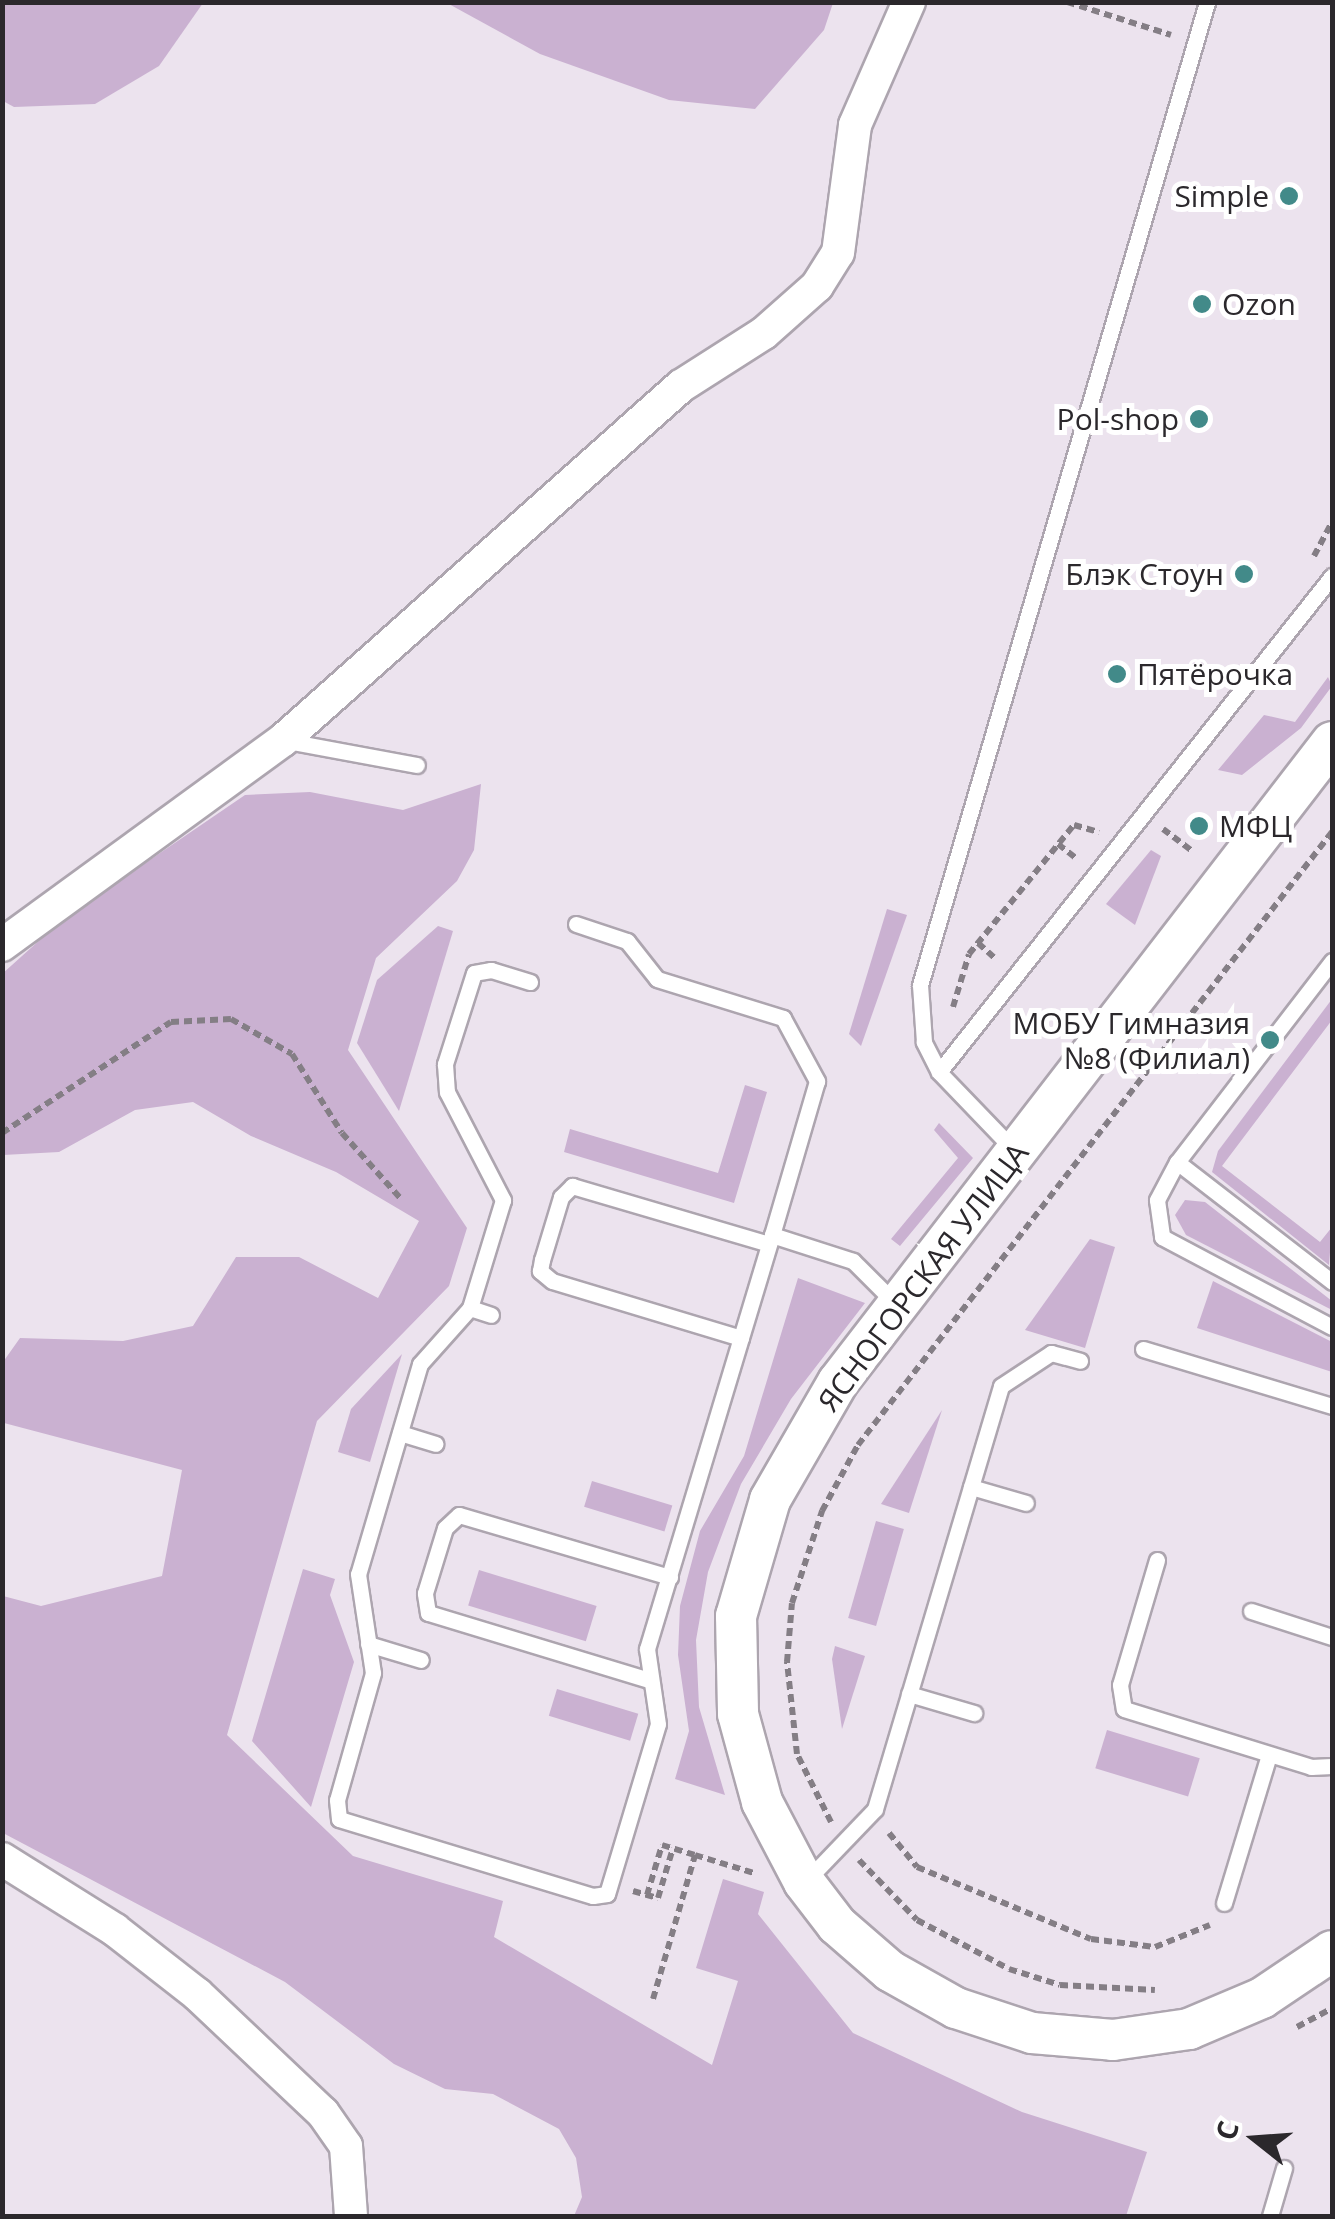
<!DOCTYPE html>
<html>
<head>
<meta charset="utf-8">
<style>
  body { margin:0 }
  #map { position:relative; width:1335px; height:2219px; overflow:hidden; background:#ece3ee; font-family:"Open Sans",sans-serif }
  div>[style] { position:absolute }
  .green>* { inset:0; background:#cab1d1; transform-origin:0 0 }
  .path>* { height:6px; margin-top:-3px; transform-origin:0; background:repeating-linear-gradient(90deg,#847e85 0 8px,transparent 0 13px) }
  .roads { filter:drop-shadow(2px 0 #ada5af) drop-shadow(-2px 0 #ada5af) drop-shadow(0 2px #ada5af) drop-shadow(0 -2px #ada5af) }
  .service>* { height:15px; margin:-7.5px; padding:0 7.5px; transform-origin:7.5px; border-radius:7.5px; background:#fff }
  .minor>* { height:32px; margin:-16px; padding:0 16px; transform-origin:16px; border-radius:16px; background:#fff }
  .tertiary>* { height:40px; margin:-20px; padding:0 20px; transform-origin:20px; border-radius:20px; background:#fff }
  .dots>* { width:28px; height:28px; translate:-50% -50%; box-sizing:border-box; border:5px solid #fff; border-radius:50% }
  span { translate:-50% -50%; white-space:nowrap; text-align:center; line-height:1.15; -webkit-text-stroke:10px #fff; paint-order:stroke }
  .poi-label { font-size:30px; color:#2b282c }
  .right { translate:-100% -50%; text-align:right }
  .left { translate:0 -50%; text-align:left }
  .street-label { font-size:30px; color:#2b282c }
  .frame { position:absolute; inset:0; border:5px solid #2b282c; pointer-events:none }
  .north { position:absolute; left:1205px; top:2089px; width:100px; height:100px; -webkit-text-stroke:8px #fff; paint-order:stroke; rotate:287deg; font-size:28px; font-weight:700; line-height:40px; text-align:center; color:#2b282c }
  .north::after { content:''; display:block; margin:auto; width:35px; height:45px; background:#2b282c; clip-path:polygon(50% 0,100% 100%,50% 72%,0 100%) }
</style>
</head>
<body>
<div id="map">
  <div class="green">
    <div style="clip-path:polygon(2px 3px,3px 2px,203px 3px,159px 66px,95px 104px,14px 107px,3px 101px)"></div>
    <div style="clip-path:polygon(447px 3px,833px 3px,824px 30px,755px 109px,669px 100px,540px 54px)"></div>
    <div style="clip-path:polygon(1328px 677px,1332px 686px,1301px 728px,1242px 775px,1218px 770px,1264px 715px,1295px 722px)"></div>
    <div style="clip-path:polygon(481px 784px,474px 850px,457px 881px,376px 958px,348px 1050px,467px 1228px,449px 1286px,317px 1421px,227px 1735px,353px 1856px,503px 1901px,494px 1937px,712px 2065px,738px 1981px,696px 1968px,723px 1879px,764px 1892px,758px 1914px,853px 2033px,1022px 2112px,1147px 2152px,1126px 2216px,574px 2216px,582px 2197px,576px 2158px,559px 2129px,493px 2094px,445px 2089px,394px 2064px,285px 1982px,3px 1833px,3px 1596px,41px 1606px,162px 1576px,182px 1470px,4px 1423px,3px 1362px,20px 1338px,123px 1341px,193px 1326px,236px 1257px,299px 1257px,378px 1298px,419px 1221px,336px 1172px,251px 1136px,193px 1102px,135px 1110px,59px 1152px,3px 1155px,2px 974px,62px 920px,245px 795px,310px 792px,403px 810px)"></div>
    <div style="clip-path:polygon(1151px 850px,1161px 856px,1135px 925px,1106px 904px)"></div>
    <div style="clip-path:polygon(887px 909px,907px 915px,861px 1046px,849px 1034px)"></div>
    <div style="clip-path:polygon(438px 926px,453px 931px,399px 1111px,357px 1043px,377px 980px)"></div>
    <div style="clip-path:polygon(1332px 999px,1332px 1020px,1222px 1166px,1320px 1242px,1332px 1227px,1329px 1265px,1212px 1172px,1218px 1151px)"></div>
    <div style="clip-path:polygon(745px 1085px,767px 1092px,734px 1203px,564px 1152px,570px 1129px,718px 1173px)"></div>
    <div style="clip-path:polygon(939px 1123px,973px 1158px,900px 1246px,891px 1239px,958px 1158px,934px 1130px)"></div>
    <div style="clip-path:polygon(1185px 1200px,1205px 1202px,1332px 1301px,1332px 1310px,1186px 1235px,1175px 1215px)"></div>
    <div style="clip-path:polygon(1090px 1239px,1115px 1247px,1085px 1348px,1025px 1330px)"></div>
    <div style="clip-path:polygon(798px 1278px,865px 1303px,791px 1399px,741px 1484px,708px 1572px,696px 1640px,699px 1707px,725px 1795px,675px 1779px,689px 1731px,678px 1655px,680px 1606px,700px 1531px,744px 1456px)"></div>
    <div style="clip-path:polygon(1213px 1281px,1332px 1342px,1332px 1372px,1197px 1328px)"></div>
    <div style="clip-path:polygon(402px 1354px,370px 1462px,338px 1452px,351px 1409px)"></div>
    <div style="clip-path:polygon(942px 1410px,909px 1513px,881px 1504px)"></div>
    <div style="left:592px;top:1481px;width:84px;height:27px;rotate:17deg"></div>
    <div style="left:876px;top:1521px;width:29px;height:101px;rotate:16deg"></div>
    <div style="clip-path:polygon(303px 1569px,335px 1579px,330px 1595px,354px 1662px,311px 1807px,252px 1741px)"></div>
    <div style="left:479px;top:1570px;width:123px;height:37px;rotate:17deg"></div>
    <div style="clip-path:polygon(835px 1646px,865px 1656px,842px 1729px,832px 1659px)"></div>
    <div style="left:557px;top:1689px;width:85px;height:28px;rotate:17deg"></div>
    <div style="left:1107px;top:1730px;width:97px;height:40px;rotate:17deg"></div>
  </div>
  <div class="path">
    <div style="left:1067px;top:2px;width:109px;rotate:17.6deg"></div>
    <div style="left:1314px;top:556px;width:38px;rotate:-62deg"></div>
    <div style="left:1163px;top:829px;width:38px;rotate:37deg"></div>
    <div style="left:1058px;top:844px;width:24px;rotate:38deg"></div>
    <div style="left:978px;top:943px;width:24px;rotate:42deg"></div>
    <div style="left:953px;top:1007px;width:55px;rotate:-73.2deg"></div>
    <div style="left:969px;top:954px;width:166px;rotate:-50.9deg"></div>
    <div style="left:1074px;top:825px;width:26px;rotate:16deg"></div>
    <div style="left:2px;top:1133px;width:202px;rotate:-33.3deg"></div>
    <div style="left:171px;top:1022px;width:60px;rotate:-2.9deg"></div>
    <div style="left:231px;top:1019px;width:70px;rotate:29.8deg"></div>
    <div style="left:292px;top:1054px;width:93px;rotate:57.7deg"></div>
    <div style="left:342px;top:1133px;width:90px;rotate:48.2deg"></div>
    <div style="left:831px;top:1822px;width:76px;rotate:-116.6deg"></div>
    <div style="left:797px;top:1754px;width:93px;rotate:-96.2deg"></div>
    <div style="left:787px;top:1662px;width:59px;rotate:-85.2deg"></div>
    <div style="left:792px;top:1603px;width:97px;rotate:-71.9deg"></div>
    <div style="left:822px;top:1511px;width:75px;rotate:-61.4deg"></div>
    <div style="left:858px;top:1445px;width:775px;rotate:-52.29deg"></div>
    <div style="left:889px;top:1833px;width:44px;rotate:50.5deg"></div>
    <div style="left:917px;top:1867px;width:188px;rotate:22.5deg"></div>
    <div style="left:1091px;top:1939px;width:64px;rotate:7.1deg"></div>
    <div style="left:1155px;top:1947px;width:59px;rotate:-21.8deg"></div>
    <div style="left:859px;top:1860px;width:83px;rotate:46deg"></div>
    <div style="left:917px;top:1920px;width:104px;rotate:28deg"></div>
    <div style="left:1009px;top:1969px;width:53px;rotate:17.4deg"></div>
    <div style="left:1060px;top:1985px;width:95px;rotate:3deg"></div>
    <div style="left:633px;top:1891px;width:26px;rotate:16deg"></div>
    <div style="left:658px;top:1898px;width:52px;rotate:-73.3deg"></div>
    <div style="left:647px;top:1895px;width:52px;rotate:-73.3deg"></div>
    <div style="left:662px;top:1845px;width:34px;rotate:17deg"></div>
    <div style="left:653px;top:1999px;width:150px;rotate:-73.7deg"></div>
    <div style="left:695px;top:1855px;width:62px;rotate:17deg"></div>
    <div style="left:1297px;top:2027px;width:40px;rotate:-28deg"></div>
  </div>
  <div class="roads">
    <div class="service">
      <div style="left:287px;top:741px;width:132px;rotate:10.5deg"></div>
      <div style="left:576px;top:924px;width:54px;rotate:18.4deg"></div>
      <div style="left:627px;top:941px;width:48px;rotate:51.7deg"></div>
      <div style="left:657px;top:979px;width:132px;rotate:17.2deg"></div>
      <div style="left:783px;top:1018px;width:72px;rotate:61.6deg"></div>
      <div style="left:817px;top:1081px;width:160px;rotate:106.3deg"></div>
      <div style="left:772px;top:1235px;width:85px;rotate:17.8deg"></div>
      <div style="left:853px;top:1261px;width:62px;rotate:45deg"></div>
      <div style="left:1332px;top:961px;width:254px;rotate:127.6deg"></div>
      <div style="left:1177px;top:1162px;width:196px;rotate:37.7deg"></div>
      <div style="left:530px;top:982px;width:41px;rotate:-162.9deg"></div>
      <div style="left:491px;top:970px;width:17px;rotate:170deg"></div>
      <div style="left:474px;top:973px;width:96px;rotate:107.7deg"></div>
      <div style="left:445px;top:1064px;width:28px;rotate:86deg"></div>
      <div style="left:447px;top:1092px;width:122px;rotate:62.6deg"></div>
      <div style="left:503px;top:1200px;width:113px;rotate:107deg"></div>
      <div style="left:470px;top:1308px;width:75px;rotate:131.8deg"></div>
      <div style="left:420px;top:1364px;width:219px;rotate:106.4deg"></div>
      <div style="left:358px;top:1574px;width:100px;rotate:81.4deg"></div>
      <div style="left:373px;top:1673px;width:132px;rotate:105.8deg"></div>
      <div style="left:337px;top:1800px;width:19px;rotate:84deg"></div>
      <div style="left:339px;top:1819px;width:265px;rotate:16.9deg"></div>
      <div style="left:593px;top:1896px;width:14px;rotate:-8deg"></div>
      <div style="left:607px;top:1894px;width:177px;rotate:-73.3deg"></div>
      <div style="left:658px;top:1724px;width:76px;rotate:-98.3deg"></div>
      <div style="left:647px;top:1649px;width:432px;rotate:-73.2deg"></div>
      <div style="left:939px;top:1072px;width:633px;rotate:-51.61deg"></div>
      <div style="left:1013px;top:1149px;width:107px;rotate:-133.9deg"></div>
      <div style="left:939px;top:1072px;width:34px;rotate:-117deg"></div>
      <div style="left:924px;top:1042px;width:57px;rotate:-94deg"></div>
      <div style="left:920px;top:985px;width:1024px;rotate:-73.72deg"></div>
      <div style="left:1177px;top:1162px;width:43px;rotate:117.8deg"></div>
      <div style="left:1157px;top:1200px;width:37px;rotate:82deg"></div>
      <div style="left:1162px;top:1237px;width:192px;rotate:27.9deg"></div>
      <div style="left:470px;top:1308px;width:22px;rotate:18deg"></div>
      <div style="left:741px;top:1338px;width:197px;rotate:-163.2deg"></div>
      <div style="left:552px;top:1281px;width:16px;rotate:-140deg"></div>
      <div style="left:540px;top:1271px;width:11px;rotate:-80deg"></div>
      <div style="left:542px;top:1260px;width:66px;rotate:-73.2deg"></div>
      <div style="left:561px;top:1197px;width:16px;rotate:-45deg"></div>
      <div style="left:572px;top:1186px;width:205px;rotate:16.4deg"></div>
      <div style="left:1143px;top:1349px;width:197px;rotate:16.8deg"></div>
      <div style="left:400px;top:1433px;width:37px;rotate:17deg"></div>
      <div style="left:971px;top:1487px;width:57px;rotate:16.2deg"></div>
      <div style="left:1157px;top:1560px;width:130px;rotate:106.5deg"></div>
      <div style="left:1120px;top:1685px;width:24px;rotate:81deg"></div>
      <div style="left:1124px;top:1709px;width:196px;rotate:17.2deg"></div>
      <div style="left:1311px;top:1767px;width:21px;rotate:-3deg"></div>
      <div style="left:1251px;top:1611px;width:85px;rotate:17.8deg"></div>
      <div style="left:368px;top:1644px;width:55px;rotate:16.8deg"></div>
      <div style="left:649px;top:1680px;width:231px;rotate:-163.1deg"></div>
      <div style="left:428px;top:1613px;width:20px;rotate:-99deg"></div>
      <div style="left:425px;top:1593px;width:68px;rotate:-72.9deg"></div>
      <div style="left:445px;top:1528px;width:19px;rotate:-43deg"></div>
      <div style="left:459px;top:1515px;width:220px;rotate:16.4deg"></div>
      <div style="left:909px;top:1694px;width:68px;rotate:16.3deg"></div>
      <div style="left:807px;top:1880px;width:98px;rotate:-46.2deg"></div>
      <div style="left:875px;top:1809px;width:441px;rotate:-73.4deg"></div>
      <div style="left:1001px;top:1386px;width:60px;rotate:-33.4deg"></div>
      <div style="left:1051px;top:1353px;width:30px;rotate:15deg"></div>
      <div style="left:1224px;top:1903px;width:155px;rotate:-73.1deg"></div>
      <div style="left:1270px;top:2216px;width:50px;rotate:-73.7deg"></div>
    </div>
    <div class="minor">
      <div style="left:2px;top:945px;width:348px;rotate:-36.1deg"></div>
      <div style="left:283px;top:740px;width:533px;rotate:-41.65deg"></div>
      <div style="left:681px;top:386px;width:98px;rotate:-32.6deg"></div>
      <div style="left:764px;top:333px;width:71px;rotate:-41.6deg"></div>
      <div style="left:817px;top:286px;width:39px;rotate:-58deg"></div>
      <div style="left:838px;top:253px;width:129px;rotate:-82.4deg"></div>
      <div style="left:855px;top:125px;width:134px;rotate:-66.3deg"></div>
      <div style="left:2px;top:1859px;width:133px;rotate:32.1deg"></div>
      <div style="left:115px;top:1930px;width:104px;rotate:38deg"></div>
      <div style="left:197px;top:1994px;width:173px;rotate:43.4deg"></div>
      <div style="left:323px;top:2113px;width:40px;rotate:55.1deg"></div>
      <div style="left:346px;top:2146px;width:70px;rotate:85.9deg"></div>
    </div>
    <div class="tertiary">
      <div style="left:1332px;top:742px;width:808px;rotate:127.66deg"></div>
      <div style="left:838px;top:1382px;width:136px;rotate:120deg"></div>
      <div style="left:770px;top:1500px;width:121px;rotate:106.3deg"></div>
      <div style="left:736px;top:1616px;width:98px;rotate:88.8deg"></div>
      <div style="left:738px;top:1714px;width:91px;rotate:74.7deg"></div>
      <div style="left:762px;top:1802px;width:90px;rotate:62.3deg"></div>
      <div style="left:804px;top:1882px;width:54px;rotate:52.5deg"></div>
      <div style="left:837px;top:1925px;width:70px;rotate:41deg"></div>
      <div style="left:890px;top:1971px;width:76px;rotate:29.3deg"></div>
      <div style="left:956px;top:2008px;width:80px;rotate:18.2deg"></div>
      <div style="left:1032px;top:2033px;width:81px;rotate:4.9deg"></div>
      <div style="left:1113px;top:2040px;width:77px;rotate:-8.2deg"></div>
      <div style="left:1189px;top:2029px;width:79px;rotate:-23deg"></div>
      <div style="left:1262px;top:1998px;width:84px;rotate:-33.9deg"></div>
    </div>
  </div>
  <div class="dots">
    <div style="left:1289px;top:196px;background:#428a89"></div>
    <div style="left:1202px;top:304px;background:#428a89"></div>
    <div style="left:1199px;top:419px;background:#428a89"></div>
    <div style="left:1244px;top:574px;background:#428a89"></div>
    <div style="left:1117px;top:674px;background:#428a89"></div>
    <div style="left:1199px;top:826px;background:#428a89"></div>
    <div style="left:1270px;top:1040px;background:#428a89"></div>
  </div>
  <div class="poi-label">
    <span class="right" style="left:1269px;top:196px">Simple</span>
    <span class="left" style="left:1222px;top:304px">Ozon</span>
    <span class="right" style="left:1179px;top:419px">Pol-shop</span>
    <span class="right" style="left:1224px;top:574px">Блэк Стоун</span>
    <span class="left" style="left:1137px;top:674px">Пятёрочка</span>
    <span class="left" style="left:1219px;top:826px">МФЦ</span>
    <span class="right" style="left:1250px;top:1040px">МОБУ Гимназия<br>№8 (Филиал)</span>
  </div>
  <div class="street-label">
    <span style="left:923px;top:1277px;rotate:-53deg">ЯСНОГОРСКАЯ УЛИЦА</span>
  </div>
  <div class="frame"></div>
  <div class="north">С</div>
</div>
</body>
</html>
